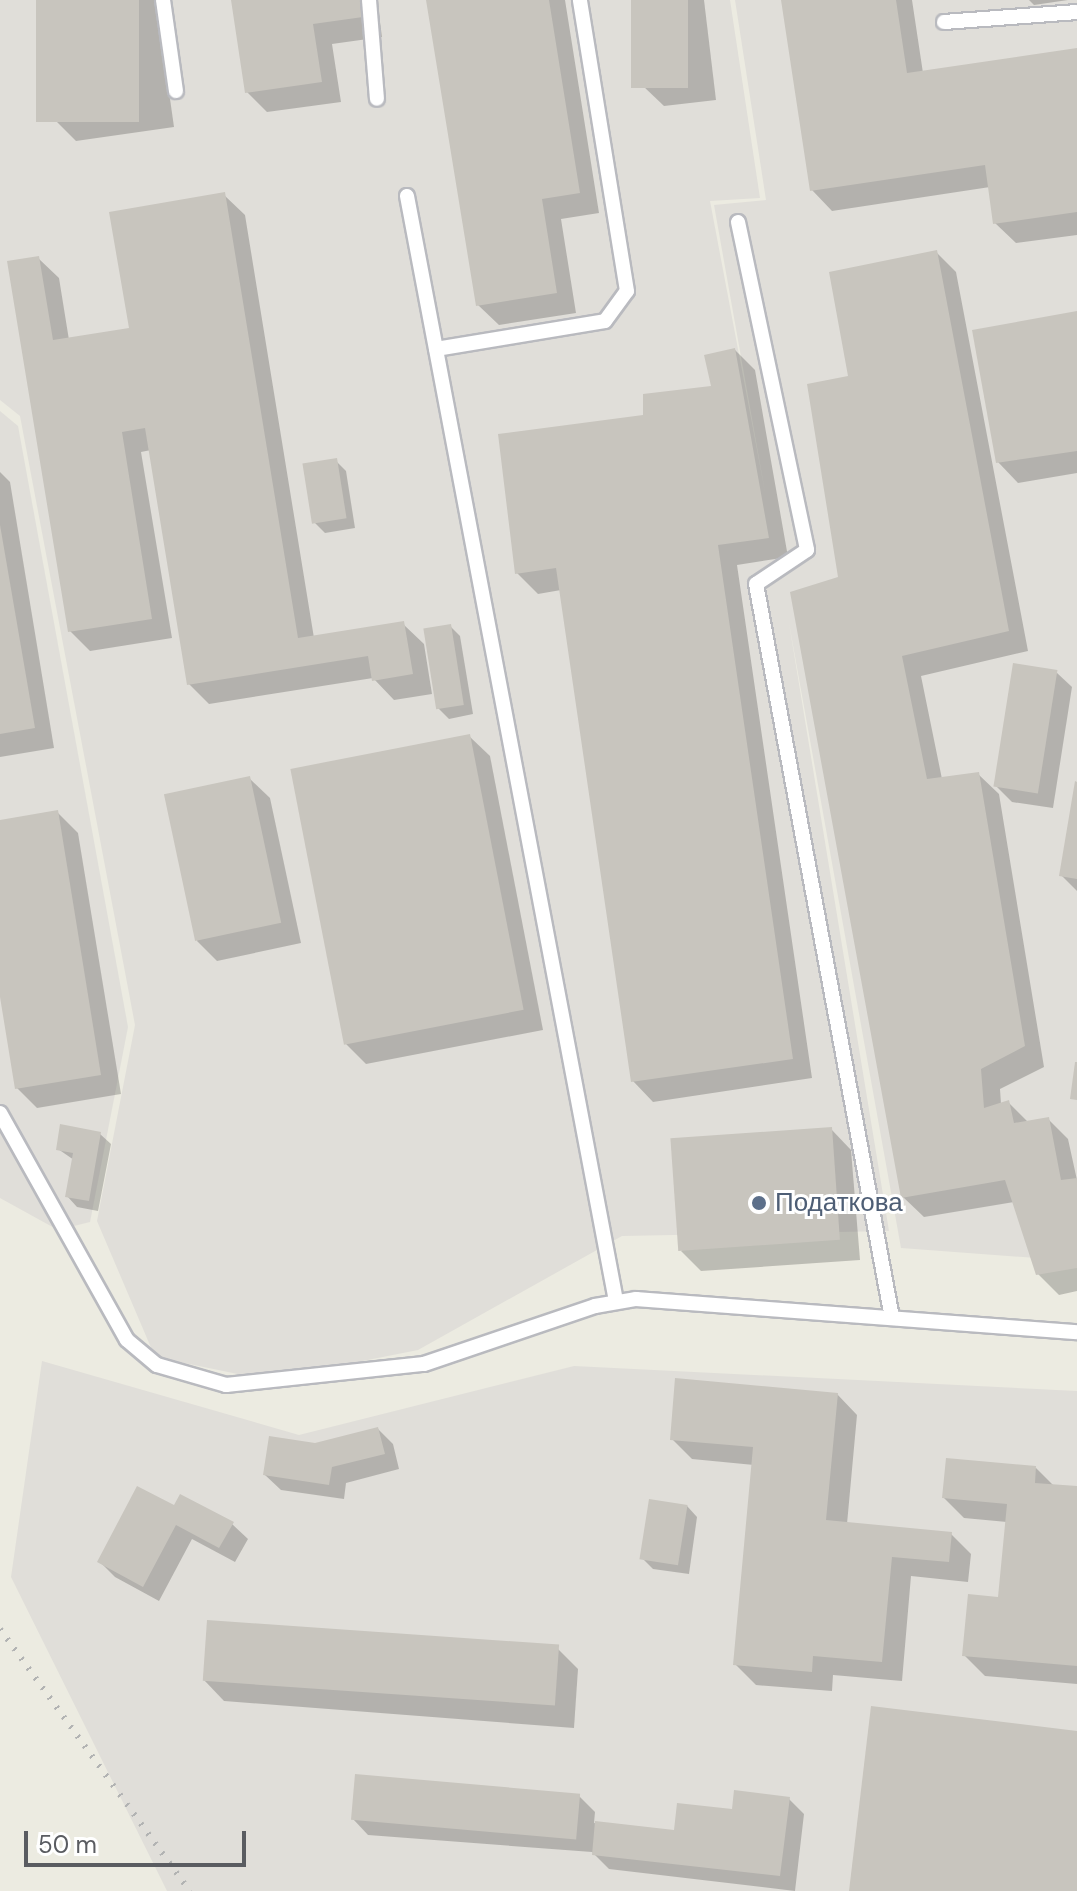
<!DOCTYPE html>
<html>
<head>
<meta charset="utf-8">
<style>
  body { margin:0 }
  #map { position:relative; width:1077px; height:1891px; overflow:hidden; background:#ecebe1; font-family:"DM Sans",sans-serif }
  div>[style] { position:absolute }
  .industrial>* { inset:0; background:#e0ded9 }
  .shadow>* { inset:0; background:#0003 }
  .building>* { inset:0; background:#c8c5be; transform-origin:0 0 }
  .roads { filter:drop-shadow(2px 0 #b9babf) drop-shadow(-2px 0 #b9babf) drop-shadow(0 2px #b9babf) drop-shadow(0 -2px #b9babf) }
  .service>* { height:14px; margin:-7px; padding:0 7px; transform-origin:7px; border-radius:7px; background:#fff }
  .rail>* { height:6px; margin-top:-3px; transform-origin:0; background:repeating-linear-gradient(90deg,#b2b3b3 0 2px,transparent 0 12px) }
  .dots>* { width:22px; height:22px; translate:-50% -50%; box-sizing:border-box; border:4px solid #fff; border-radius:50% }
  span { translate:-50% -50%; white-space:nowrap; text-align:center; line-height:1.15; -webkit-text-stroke:6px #fff; paint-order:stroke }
  .service-label { font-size:26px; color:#4e5e75 }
  .left { translate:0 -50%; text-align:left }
  .scale { position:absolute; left:24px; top:1831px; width:222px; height:36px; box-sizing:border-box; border:4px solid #5a5c61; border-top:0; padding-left:10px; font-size:24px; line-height:28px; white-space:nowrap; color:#5a5c61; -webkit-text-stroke:6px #fff; paint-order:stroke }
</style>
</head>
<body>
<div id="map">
  <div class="industrial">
    <div style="clip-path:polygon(0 0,730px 0,760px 198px,710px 201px,765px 492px,714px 205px,766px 200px,735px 0,1077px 0,1077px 1261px,901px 1248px,789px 623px,889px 1231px,622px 1236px,418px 1350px,267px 1380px,155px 1357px,97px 1221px,135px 1025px,20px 416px,0 400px)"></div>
    <div style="clip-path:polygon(0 411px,18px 426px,128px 1027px,90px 1222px,58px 1230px,0 1198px)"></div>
    <div style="clip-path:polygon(42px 1361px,299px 1435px,574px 1366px,1077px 1391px,1077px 1891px,167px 1891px,11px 1577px)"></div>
  </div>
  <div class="shadow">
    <div style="clip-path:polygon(38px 0,156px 0,174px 127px,76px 141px,56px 121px)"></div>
    <div style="clip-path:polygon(233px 0,377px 0,382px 37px,332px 44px,341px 102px,267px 112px,247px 92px)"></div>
    <div style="clip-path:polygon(428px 0,565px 0,599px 213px,561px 219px,576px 313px,499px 325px,478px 305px)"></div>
    <div style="clip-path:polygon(633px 0,704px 0,716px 100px,664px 106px,643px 86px)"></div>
    <div style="clip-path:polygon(783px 0,912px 0,923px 73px,1077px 50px,1077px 235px,1016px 243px,995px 223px,990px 187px,832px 211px,812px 190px)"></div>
    <div style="clip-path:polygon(1029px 0,1068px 0,1034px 5px)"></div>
    <div style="clip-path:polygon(224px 195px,245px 215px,314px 638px,403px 624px,424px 644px,432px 694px,394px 700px,373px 678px,209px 704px,189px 684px,151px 450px,141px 452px,172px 638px,90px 651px,70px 631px,38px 258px,59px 278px,69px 340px,131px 330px)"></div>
    <div style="clip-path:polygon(936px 252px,956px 272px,1028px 651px,921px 676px,942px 779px,978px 774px,999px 794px,1044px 1067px,1000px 1089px,1001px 1104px,1008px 1102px,1029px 1123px,1048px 1119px,1068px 1139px,1077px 1180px,1077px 1291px,1059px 1295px,1038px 1274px,1014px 1202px,924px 1217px,903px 1197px,840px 578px,850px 378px)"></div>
    <div style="clip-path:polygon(1077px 313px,1077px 473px,1018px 483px,998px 462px)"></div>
    <div style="clip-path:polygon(735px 350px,755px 370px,788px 557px,737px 565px,812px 1078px,653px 1102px,633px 1081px,561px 590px,538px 594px,517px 573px,714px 388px)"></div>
    <div style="clip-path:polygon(336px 461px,346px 471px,355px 528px,325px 533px,315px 523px)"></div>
    <div style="clip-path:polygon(0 472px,10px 482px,54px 748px,0 757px)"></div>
    <div style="clip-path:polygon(450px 626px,460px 636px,473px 714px,449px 719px,438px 708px)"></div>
    <div style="clip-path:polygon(1056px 672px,1072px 687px,1053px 808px,1012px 802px,996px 786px)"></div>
    <div style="clip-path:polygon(469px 736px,490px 756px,543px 1030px,366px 1064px,346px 1044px)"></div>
    <div style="clip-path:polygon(249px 778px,270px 798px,301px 943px,217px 961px,197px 941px)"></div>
    <div style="clip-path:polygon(1077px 784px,1077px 891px,1061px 875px)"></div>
    <div style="clip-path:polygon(57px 812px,78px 833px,121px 1094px,37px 1108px,17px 1088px,0 985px,0 822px)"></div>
    <div style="clip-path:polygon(831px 1129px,851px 1150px,860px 1260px,701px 1271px,681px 1251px)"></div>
    <div style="clip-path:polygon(100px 1134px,111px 1144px,98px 1211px,77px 1207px,67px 1196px,74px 1160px,58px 1149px)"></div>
    <div style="clip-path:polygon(837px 1394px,857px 1415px,847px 1524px,951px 1534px,971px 1554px,968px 1582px,911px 1576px,902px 1681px,833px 1675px,832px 1691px,756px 1685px,735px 1664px,754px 1465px,692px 1459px,672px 1439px)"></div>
    <div style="clip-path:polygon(378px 1429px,393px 1444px,399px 1469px,346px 1483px,344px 1499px,281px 1490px,265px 1475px,315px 1445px)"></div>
    <div style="clip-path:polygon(1036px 1468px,1054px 1486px,1077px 1488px,1077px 1684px,985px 1676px,965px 1656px,1000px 1599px,1007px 1522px,964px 1518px,944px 1498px)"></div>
    <div style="clip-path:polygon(687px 1506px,697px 1517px,689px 1574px,653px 1569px,643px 1559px)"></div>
    <div style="clip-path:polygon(175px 1508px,232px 1524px,248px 1539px,235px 1562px,192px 1539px,159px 1601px,115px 1577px,99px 1561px)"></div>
    <div style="clip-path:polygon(558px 1649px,578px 1669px,574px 1728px,224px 1701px,204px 1680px)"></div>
    <div style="clip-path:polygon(579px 1796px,595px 1812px,594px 1823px,676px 1832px,789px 1799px,804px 1814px,795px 1891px,609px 1869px,592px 1852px,368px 1835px,353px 1819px)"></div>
  </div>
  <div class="building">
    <div style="left:36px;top:0;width:103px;height:122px"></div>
    <div style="clip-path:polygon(231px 0,361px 0,363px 17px,313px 24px,322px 82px,245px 93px)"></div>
    <div style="clip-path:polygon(426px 0,549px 0,580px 193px,542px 199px,557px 293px,476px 306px)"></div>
    <div style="left:631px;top:0;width:57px;height:88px"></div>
    <div style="clip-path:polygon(781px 0,896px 0,907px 73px,1077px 48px,1077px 212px,993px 224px,985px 165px,810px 191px)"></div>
    <div style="clip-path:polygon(225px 192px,298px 638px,404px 621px,413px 674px,372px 681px,368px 656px,187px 685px,145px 428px,122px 432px,152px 619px,68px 632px,7px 261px,39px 256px,53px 340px,129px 328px,109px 212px)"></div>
    <div style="clip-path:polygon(937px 250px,1009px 631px,902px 656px,927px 779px,979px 772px,1025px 1046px,981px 1069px,984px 1108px,1009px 1100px,1014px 1123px,1049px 1117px,1061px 1180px,1077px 1178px,1077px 1268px,1036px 1275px,1005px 1180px,901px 1198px,790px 592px,838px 577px,807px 384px,848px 376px,829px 272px)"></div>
    <div style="clip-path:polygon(1077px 311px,1077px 451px,996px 463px,972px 330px)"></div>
    <div style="clip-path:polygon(735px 348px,769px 538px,718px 545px,793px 1059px,631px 1082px,556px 568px,515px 574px,498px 434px,643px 415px,643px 394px,711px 386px,704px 355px)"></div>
    <div style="left:337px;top:458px;width:61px;height:35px;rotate:81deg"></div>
    <div style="clip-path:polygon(0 525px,35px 728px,0 734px)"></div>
    <div style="left:451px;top:624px;width:82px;height:28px;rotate:81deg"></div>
    <div style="left:1013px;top:663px;width:45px;height:125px;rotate:9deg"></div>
    <div style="left:470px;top:734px;width:281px;height:183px;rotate:79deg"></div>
    <div style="left:250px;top:776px;width:150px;height:88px;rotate:78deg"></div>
    <div style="clip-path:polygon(1075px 781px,1077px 782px,1077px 879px,1059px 876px)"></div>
    <div style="clip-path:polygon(58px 810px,101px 1075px,15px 1089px,0 997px,0 820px)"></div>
    <div style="clip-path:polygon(1075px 1062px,1077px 1062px,1077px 1100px,1070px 1099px)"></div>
    <div style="clip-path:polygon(60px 1124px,101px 1132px,89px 1201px,65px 1197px,73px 1153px,56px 1150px)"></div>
    <div style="left:832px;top:1127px;width:113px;height:162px;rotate:86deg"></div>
    <div style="clip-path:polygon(675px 1378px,838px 1393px,826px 1520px,952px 1532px,949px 1562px,892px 1557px,882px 1662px,813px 1656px,812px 1672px,733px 1665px,753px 1447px,670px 1440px)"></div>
    <div style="clip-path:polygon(378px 1427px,385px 1454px,332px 1467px,329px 1485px,263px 1475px,269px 1436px,315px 1443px)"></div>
    <div style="clip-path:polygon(946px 1458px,1036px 1466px,1035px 1483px,1077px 1486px,1077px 1666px,962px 1656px,968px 1594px,998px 1597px,1007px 1504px,942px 1498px)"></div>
    <div style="clip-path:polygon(137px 1486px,174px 1505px,180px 1494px,234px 1522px,219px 1548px,176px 1525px,143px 1587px,97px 1562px)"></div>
    <div style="left:649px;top:1499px;width:39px;height:61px;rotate:9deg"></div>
    <div style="left:207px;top:1620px;width:353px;height:61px;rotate:4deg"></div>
    <div style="clip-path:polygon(871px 1706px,1077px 1731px,1077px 1891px,849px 1891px)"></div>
    <div style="left:355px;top:1774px;width:226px;height:46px;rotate:5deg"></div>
    <div style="clip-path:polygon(734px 1790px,790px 1797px,780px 1876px,592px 1855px,595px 1821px,674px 1830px,677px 1803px,732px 1809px)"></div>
  </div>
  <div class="roads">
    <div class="service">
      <div style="left:163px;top:0;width:92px;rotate:81.9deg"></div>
      <div style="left:369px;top:0;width:99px;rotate:85.4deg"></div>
      <div style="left:944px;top:22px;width:133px;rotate:-4.3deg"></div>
      <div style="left:407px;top:196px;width:1125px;rotate:79.29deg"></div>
      <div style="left:738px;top:222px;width:335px;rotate:78.1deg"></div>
      <div style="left:807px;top:550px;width:61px;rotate:146.3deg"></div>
      <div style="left:756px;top:584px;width:746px;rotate:79.5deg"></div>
      <div style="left:436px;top:349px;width:171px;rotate:-9.4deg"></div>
      <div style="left:605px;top:321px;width:37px;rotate:-54deg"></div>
      <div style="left:627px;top:291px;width:295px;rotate:-99.2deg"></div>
      <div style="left:0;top:1113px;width:260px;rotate:60.8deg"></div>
      <div style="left:127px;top:1340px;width:39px;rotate:40deg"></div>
      <div style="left:157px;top:1365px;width:72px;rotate:16.2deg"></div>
      <div style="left:226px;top:1385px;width:199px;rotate:-6.1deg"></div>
      <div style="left:424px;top:1364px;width:181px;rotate:-18.7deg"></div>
      <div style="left:595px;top:1306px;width:42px;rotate:-9.7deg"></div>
      <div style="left:636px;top:1299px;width:442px;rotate:4.3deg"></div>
    </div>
  </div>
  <div class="rail">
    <div style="left:0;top:1629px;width:324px;rotate:54.1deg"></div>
  </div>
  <div class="dots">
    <div style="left:759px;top:1203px;background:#5c6f8a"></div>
  </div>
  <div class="service-label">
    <span class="left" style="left:775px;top:1203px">Податкова</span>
  </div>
  <div class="scale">50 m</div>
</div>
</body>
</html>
